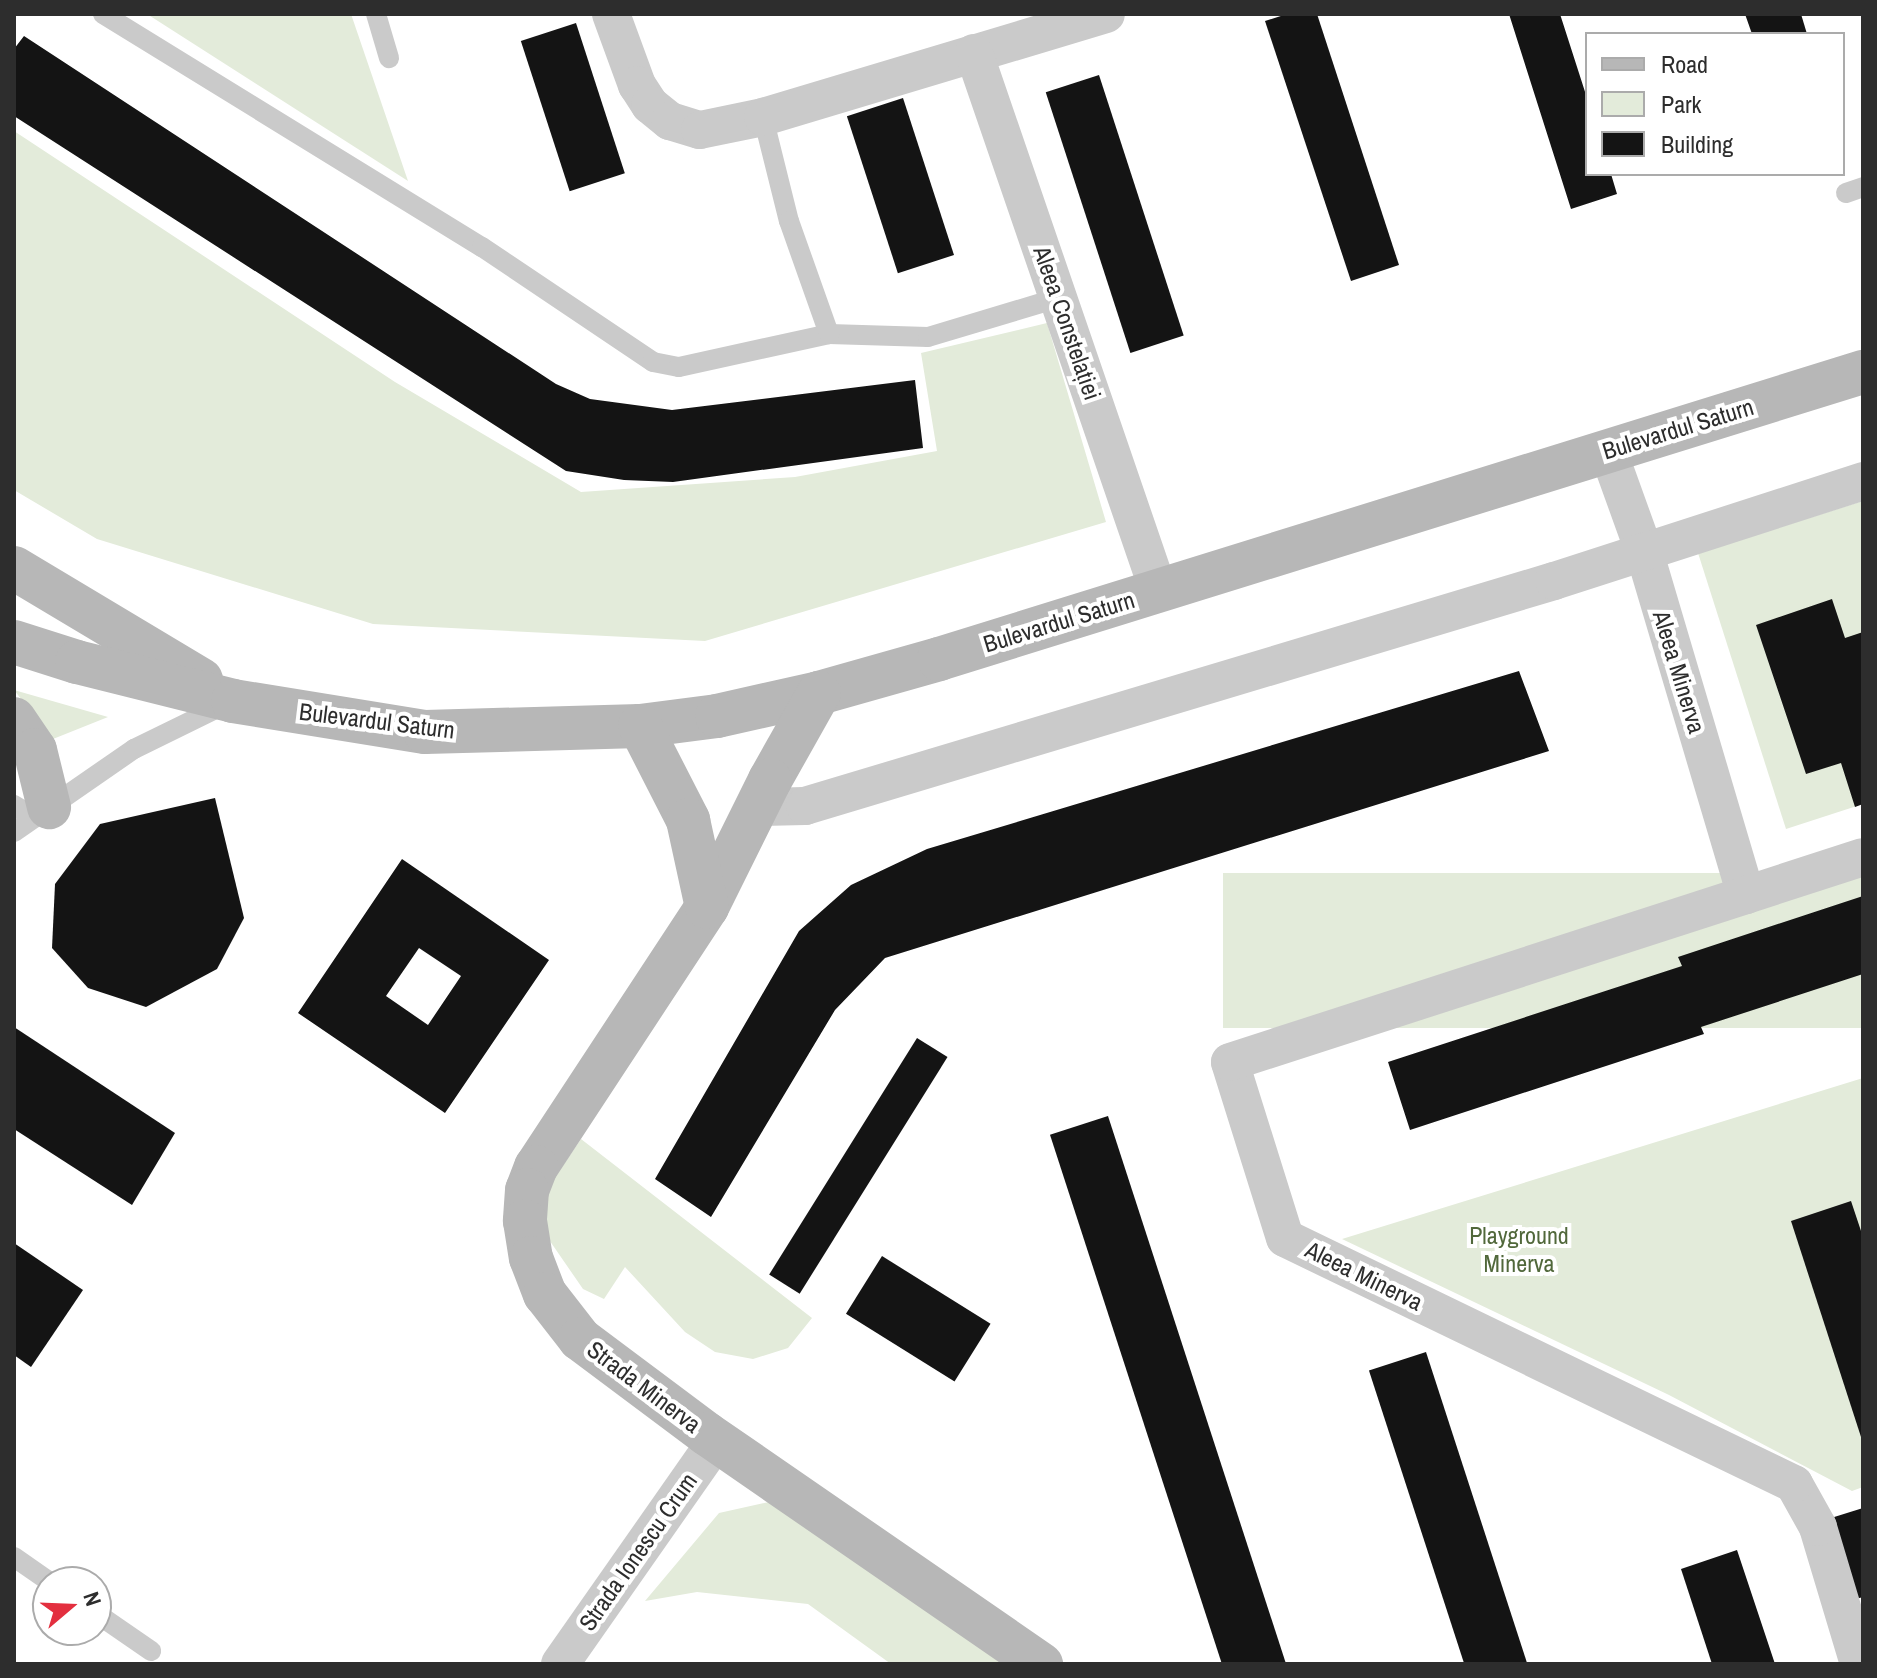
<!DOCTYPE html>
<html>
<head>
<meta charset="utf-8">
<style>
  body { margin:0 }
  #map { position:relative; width:1877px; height:1678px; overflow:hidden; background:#fff; font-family:"Archivo Narrow",sans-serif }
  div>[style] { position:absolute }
  .green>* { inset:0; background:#e3ebda; transform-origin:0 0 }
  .building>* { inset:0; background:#141414; transform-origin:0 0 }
  .lane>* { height:20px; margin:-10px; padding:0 10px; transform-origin:10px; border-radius:10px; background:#cacaca }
  .street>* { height:38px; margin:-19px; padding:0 19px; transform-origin:19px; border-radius:19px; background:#cacaca }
  .secondary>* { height:44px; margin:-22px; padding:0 22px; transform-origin:22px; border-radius:22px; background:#b7b7b7 }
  span { translate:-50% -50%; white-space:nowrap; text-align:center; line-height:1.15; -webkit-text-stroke:8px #fff; paint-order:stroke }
  .street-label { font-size:24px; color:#2d2d2d }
  .park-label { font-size:24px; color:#51683b }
  .frame { position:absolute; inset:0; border:16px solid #2d2d2d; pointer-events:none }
  .legend { position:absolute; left:1585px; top:32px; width:260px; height:144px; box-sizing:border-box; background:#fff; border:2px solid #ababab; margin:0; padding:10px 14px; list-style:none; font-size:24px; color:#2d2d2d }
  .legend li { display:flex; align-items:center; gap:16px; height:40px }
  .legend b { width:40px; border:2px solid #ababab }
  .north { position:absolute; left:32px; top:1566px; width:80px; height:80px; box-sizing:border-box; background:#fff; border:2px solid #ababab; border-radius:50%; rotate:71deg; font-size:22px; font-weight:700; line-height:32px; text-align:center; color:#2d2d2d }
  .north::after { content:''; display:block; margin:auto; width:28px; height:36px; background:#e32f3f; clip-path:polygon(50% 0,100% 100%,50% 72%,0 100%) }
</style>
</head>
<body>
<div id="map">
  <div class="green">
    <div style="clip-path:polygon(147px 14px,351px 14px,408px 181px)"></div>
    <div style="clip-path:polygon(14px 131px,395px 382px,581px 492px,795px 477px,937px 451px,921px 353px,1047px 323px,1106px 522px,705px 641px,373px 624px,97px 539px,14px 490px)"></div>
    <div style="clip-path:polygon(1863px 501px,1863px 804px,1786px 829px,1698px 553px)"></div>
    <div style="clip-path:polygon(14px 690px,108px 717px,53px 739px)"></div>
    <div style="left:1863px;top:873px;width:155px;height:640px;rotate:90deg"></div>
    <div style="clip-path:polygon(1863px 1078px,1863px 1487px,1852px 1491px,1669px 1395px,1342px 1239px)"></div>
    <div style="clip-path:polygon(581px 1139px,812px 1318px,788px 1348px,753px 1359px,715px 1352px,685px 1332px,625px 1267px,604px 1299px,583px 1289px,543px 1231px,543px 1195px)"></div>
    <div style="clip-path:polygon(769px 1502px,1003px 1664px,891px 1664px,808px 1604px,697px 1592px,645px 1601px,719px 1513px)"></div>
  </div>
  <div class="building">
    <div style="clip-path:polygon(1287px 14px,1317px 14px,1399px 265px,1351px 281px,1265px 21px)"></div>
    <div style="clip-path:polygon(1509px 14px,1560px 14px,1587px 98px,1587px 174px,1611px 174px,1617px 194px,1571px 209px)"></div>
    <div style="clip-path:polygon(1745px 14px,1801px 14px,1807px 34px,1752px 34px)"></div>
    <div style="left:576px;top:23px;width:158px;height:58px;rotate:72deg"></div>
    <div style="clip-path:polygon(24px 36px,556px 384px,590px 399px,672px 410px,915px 380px,923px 448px,673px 482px,624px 480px,566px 471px,14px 116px,14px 49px)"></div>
    <div style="left:1099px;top:75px;width:274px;height:56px;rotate:72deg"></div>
    <div style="left:903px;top:98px;width:165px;height:59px;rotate:72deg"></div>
    <div style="clip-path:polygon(1832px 599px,1845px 638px,1863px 632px,1863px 804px,1855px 807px,1841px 763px,1806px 774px,1756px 625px)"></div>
    <div style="clip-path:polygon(1519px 671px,1549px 751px,885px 958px,835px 1010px,711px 1217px,655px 1179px,799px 931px,851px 885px,927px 849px)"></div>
    <div style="clip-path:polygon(215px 798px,244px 918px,217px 969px,146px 1007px,88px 988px,52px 948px,55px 884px,100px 824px)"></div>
    <div style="clip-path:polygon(evenodd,402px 859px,549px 960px,445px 1113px,298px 1013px,402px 859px,419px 948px,461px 976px,428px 1025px,386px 996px,419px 948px)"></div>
    <div style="clip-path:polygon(1863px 896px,1863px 974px,1701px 1027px,1704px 1034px,1410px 1130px,1388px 1062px,1682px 966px,1678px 957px)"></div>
    <div style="clip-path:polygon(14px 1027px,175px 1133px,132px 1205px,14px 1129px)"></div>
    <div style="left:917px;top:1038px;width:36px;height:279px;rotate:32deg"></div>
    <div style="left:1108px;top:1116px;width:575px;height:61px;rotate:72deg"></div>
    <div style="clip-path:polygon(1851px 1201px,1863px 1237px,1862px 1440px,1791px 1221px)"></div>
    <div style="clip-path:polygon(14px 1243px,83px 1290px,31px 1367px,14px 1355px)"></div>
    <div style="left:882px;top:1256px;width:128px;height:68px;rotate:32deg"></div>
    <div style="left:1426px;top:1352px;width:329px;height:60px;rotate:72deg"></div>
    <div style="clip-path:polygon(1863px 1508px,1863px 1597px,1856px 1599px,1831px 1518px)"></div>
    <div style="clip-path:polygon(1737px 1550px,1775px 1664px,1712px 1664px,1681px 1569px)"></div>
  </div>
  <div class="lane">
    <div style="left:103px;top:14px;width:445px;rotate:31.6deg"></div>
    <div style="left:482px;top:247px;width:206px;rotate:33.9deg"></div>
    <div style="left:653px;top:362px;width:26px;rotate:11deg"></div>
    <div style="left:679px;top:367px;width:154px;rotate:-12.4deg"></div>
    <div style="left:829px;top:334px;width:99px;rotate:1.7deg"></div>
    <div style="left:928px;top:337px;width:136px;rotate:-16.7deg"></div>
    <div style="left:376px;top:14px;width:46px;rotate:73.5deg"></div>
    <div style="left:763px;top:117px;width:107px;rotate:76deg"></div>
    <div style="left:789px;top:221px;width:120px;rotate:70.5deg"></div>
    <div style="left:1846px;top:193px;width:18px;rotate:-19deg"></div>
    <div style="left:14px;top:805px;width:23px;rotate:31deg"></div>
    <div style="left:14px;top:832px;width:146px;rotate:-34.7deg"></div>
    <div style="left:134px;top:749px;width:102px;rotate:-26.1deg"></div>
    <div style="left:14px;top:1557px;width:44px;rotate:34.8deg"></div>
    <div style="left:96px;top:1613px;width:67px;rotate:34.6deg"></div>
  </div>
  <div class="street">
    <div style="left:611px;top:14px;width:76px;rotate:69.9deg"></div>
    <div style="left:637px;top:85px;width:24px;rotate:57deg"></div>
    <div style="left:650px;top:105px;width:26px;rotate:39deg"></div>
    <div style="left:670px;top:121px;width:31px;rotate:17deg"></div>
    <div style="left:700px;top:130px;width:64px;rotate:-11.7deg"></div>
    <div style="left:763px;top:117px;width:358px;rotate:-16.7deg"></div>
    <div style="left:974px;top:53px;width:570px;rotate:71.06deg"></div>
    <div style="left:1608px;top:451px;width:106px;rotate:70.2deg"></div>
    <div style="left:1644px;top:551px;width:359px;rotate:73.5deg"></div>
    <div style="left:757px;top:807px;width:48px;rotate:-1.2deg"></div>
    <div style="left:805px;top:806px;width:782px;rotate:-16.72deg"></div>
    <div style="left:1554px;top:581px;width:325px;rotate:-17.9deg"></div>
    <div style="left:560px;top:1664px;width:272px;rotate:-55deg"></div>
    <div style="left:1859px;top:1664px;width:143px;rotate:-106.7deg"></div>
    <div style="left:1818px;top:1527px;width:49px;rotate:-119.2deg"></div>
    <div style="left:1794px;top:1484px;width:565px;rotate:-154.21deg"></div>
    <div style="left:1285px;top:1238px;width:184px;rotate:-107.4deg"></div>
    <div style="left:1230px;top:1062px;width:665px;rotate:-17.94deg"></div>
  </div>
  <div class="secondary">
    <div style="left:14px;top:568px;width:218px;rotate:30.9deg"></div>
    <div style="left:14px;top:642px;width:66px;rotate:17.6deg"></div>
    <div style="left:77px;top:662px;width:161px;rotate:14deg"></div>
    <div style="left:233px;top:701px;width:194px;rotate:9.2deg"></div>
    <div style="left:425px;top:732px;width:215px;rotate:-1.6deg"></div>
    <div style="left:640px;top:726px;width:78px;rotate:-7.4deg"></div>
    <div style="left:717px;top:716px;width:105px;rotate:-12.7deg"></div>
    <div style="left:819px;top:693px;width:125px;rotate:-15.8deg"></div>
    <div style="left:939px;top:659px;width:968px;rotate:-17.26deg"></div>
    <div style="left:819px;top:693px;width:100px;rotate:119.4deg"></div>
    <div style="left:770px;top:780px;width:142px;rotate:116.4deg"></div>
    <div style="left:707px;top:907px;width:311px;rotate:123.3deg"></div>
    <div style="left:536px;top:1167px;width:25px;rotate:111deg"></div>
    <div style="left:527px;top:1190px;width:31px;rotate:94deg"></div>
    <div style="left:525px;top:1221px;width:37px;rotate:81deg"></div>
    <div style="left:531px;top:1258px;width:39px;rotate:69deg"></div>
    <div style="left:545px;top:1294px;width:57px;rotate:52.1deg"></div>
    <div style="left:580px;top:1339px;width:159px;rotate:36.8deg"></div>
    <div style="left:707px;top:1434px;width:406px;rotate:34.6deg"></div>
    <div style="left:14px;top:719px;width:37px;rotate:56deg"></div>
    <div style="left:35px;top:750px;width:59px;rotate:76.2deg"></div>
    <div style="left:640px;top:726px;width:106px;rotate:62.9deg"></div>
    <div style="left:688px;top:820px;width:89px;rotate:77.7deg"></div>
  </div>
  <div class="street-label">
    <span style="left:1067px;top:323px;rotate:71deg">Aleea Constelației</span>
    <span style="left:1678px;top:429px;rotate:-17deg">Bulevardul Saturn</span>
    <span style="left:1059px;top:622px;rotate:-17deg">Bulevardul Saturn</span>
    <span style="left:1679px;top:672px;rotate:73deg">Aleea Minerva</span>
    <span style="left:377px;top:721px;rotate:7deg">Bulevardul Saturn</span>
    <span style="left:1364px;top:1276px;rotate:26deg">Aleea Minerva</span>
    <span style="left:644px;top:1387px;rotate:37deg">Strada Minerva</span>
    <span style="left:638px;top:1552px;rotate:-55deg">Strada Ionescu Crum</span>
  </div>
  <div class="park-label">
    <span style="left:1519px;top:1250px">Playground<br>Minerva</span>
  </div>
  <div class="frame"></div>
  <ul class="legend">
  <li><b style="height:10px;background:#b7b7b7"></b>Road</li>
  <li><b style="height:22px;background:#e3ebda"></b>Park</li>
  <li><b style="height:22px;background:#141414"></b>Building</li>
  </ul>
  <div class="north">N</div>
</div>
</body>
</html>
